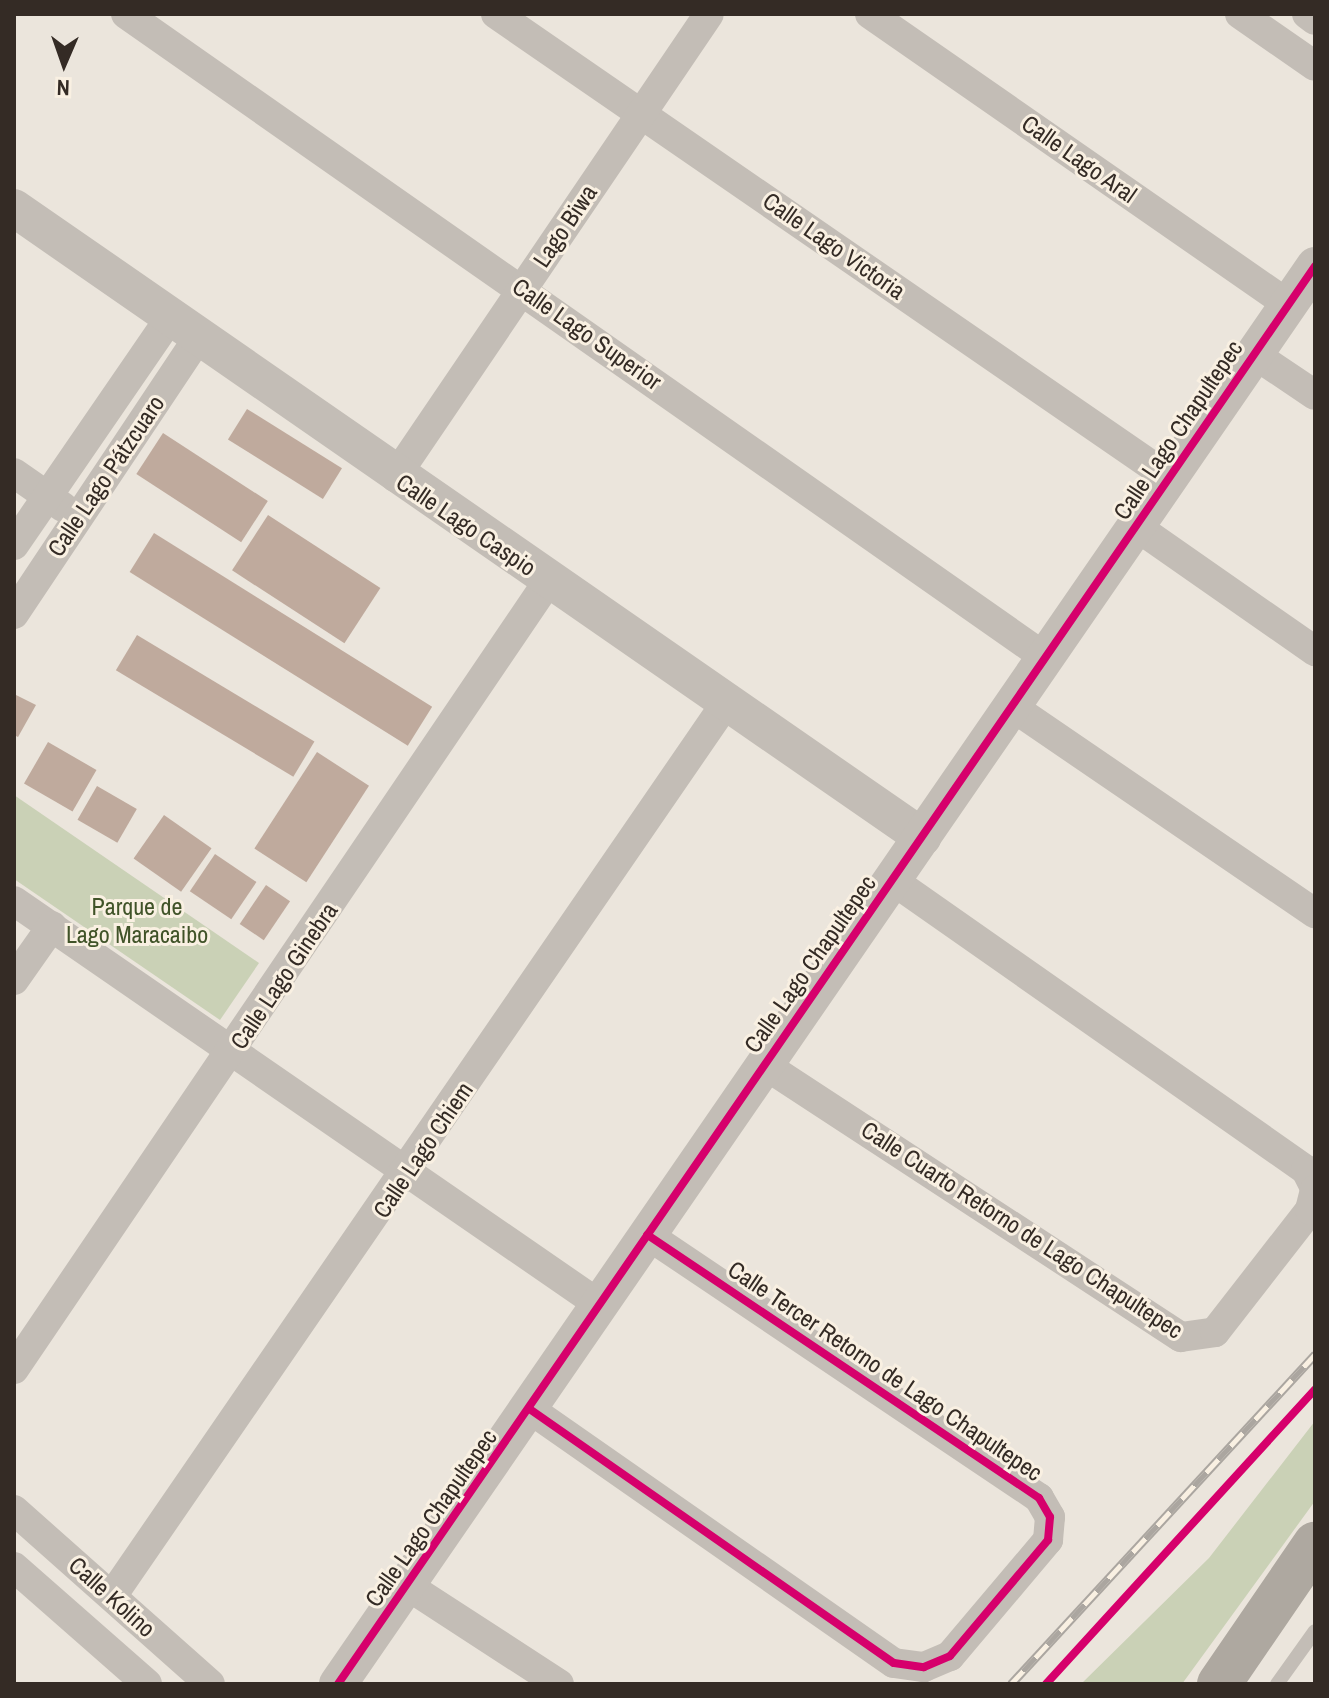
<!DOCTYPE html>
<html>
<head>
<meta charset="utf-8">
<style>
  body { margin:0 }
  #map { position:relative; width:1329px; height:1698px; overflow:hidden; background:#ebe5dc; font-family:"Archivo Narrow",sans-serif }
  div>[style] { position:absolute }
  .green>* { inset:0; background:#cad1b6 }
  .building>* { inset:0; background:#bfaa9d; transform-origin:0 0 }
  .service>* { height:14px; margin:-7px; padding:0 7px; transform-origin:7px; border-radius:7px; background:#c3bdb6 }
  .minor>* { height:30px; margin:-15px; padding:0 15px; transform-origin:15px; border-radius:15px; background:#c3bdb6 }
  .tertiary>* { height:38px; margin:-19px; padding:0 19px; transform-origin:19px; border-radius:19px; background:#c3bdb6 }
  .trunk>* { height:44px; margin:-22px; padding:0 22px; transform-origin:22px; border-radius:22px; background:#aea8a0 }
  .rail>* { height:9px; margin-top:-4.5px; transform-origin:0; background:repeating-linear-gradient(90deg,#f9f0e2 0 18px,#aba6a0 0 36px); box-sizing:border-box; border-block:2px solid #aba6a0 }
  .cycleway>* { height:8px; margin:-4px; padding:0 4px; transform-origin:4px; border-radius:4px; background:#d6006c }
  span { translate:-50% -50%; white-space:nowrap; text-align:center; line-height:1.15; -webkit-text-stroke:6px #f9f0e2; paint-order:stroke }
  .street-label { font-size:24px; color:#342b25 }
  .park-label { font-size:24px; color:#405328 }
  .frame { position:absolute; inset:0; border:16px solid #342b25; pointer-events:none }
  .north { position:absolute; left:24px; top:24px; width:80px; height:80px; -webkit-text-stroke:6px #f9f0e2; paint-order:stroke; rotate:182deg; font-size:22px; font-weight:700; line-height:32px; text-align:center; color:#342b25 }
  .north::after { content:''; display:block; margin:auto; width:28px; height:36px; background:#342b25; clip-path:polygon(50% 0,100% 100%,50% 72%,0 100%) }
</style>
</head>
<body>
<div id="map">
  <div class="green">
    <div style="clip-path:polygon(14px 795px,259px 963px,220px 1020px,14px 879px)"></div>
    <div style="clip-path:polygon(1315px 1421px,1315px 1501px,1182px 1684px,1081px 1684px,1209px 1558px)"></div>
  </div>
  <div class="building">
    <div style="left:247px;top:409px;width:112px;height:36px;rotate:32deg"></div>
    <div style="left:163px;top:433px;width:125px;height:49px;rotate:33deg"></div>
    <div style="left:268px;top:515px;width:134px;height:66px;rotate:33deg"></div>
    <div style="left:154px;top:533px;width:328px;height:46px;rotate:32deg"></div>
    <div style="left:137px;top:635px;width:207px;height:41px;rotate:31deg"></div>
    <div style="clip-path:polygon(14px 694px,36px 705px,18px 737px,14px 735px)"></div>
    <div style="left:48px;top:742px;width:56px;height:48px;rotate:30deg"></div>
    <div style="left:317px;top:752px;width:62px;height:115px;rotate:33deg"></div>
    <div style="left:97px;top:786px;width:46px;height:39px;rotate:30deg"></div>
    <div style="left:164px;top:815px;width:58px;height:53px;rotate:35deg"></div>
    <div style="left:215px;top:854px;width:50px;height:45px;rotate:34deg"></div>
    <div style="left:266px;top:885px;width:29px;height:47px;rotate:34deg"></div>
  </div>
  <div class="service">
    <div style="left:1277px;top:1684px;width:65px;rotate:-54.4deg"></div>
  </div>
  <div class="minor">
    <div style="left:126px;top:14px;width:1123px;rotate:34.99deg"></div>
    <div style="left:496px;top:14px;width:820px;rotate:34.56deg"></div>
    <div style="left:870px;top:14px;width:510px;rotate:34.78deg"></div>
    <div style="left:1240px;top:14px;width:91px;rotate:34.7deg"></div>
    <div style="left:1307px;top:14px;width:10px;rotate:37deg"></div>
    <div style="left:1254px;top:354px;width:73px;rotate:33.9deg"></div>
    <div style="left:14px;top:473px;width:60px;rotate:34.8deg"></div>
    <div style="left:395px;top:477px;width:559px;rotate:-55.86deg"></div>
    <div style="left:1137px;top:527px;width:217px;rotate:34.9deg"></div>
    <div style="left:14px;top:545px;width:275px;rotate:-55.5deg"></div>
    <div style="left:14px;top:614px;width:332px;rotate:-56.3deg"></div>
    <div style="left:1011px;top:706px;width:368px;rotate:34.3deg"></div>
    <div style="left:892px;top:880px;width:505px;rotate:35.01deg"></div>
    <div style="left:1306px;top:1170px;width:20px;rotate:63deg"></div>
    <div style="left:14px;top:901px;width:712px;rotate:34.58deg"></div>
    <div style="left:14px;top:980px;width:66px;rotate:-54.9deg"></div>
    <div style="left:765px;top:1065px;width:497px;rotate:33.2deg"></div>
    <div style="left:1181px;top:1337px;width:34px;rotate:-8deg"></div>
    <div style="left:1215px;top:1332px;width:155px;rotate:-52.1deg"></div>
    <div style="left:1310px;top:1210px;width:21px;rotate:-76deg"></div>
    <div style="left:14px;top:1369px;width:953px;rotate:-55.86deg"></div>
    <div style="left:531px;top:1410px;width:442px;rotate:34.9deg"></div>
    <div style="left:894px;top:1663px;width:30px;rotate:8deg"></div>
    <div style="left:924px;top:1667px;width:28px;rotate:-23deg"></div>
    <div style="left:950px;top:1656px;width:152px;rotate:-49.8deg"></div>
    <div style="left:1048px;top:1540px;width:23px;rotate:-85deg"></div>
    <div style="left:1050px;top:1517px;width:22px;rotate:-120deg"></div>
    <div style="left:1039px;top:1498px;width:472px;rotate:-146.1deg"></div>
    <div style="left:14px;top:1510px;width:262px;rotate:41.6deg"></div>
    <div style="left:14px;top:1567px;width:177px;rotate:41.3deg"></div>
    <div style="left:408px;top:1586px;width:180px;rotate:33deg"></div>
    <div style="left:112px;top:1596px;width:1087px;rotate:-55.49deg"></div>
  </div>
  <div class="tertiary">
    <div style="left:14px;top:208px;width:1105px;rotate:34.71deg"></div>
    <div style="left:338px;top:1684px;width:1722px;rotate:-55.43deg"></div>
  </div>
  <div class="trunk">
    <div style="left:1219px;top:1684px;width:170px;rotate:-55.6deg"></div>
  </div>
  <div class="rail">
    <div style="left:1011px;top:1684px;width:449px;rotate:-47.3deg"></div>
  </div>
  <div class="cycleway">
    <div style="left:531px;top:1410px;width:442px;rotate:34.9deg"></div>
    <div style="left:894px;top:1663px;width:30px;rotate:8deg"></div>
    <div style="left:924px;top:1667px;width:28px;rotate:-23deg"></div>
    <div style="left:950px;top:1656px;width:152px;rotate:-49.8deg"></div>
    <div style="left:1048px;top:1540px;width:23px;rotate:-85deg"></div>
    <div style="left:1050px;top:1517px;width:22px;rotate:-120deg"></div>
    <div style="left:1039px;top:1498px;width:472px;rotate:-146.1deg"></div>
    <div style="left:338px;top:1684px;width:1722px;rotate:-55.43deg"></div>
    <div style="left:1046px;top:1684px;width:399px;rotate:-47.6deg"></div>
  </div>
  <div class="street-label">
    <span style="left:1079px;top:159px;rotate:35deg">Calle Lago Aral</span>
    <span style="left:565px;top:226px;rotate:-56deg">Lago Biwa</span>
    <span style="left:834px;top:246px;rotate:35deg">Calle Lago Victoria</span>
    <span style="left:587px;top:334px;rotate:35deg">Calle Lago Superior</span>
    <span style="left:1178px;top:430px;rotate:-56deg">Calle Lago Chapultepec</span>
    <span style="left:106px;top:476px;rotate:-56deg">Calle Lago Pátzcuaro</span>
    <span style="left:466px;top:525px;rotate:34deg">Calle Lago Caspio</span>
    <span style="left:810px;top:964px;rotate:-55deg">Calle Lago Chapultepec</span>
    <span style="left:284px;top:976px;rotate:-56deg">Calle Lago Ginebra</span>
    <span style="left:423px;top:1150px;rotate:-56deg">Calle Lago Chiem</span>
    <span style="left:1022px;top:1230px;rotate:33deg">Calle Cuarto Retorno de Lago Chapultepec</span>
    <span style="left:885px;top:1371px;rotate:34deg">Calle Tercer Retorno de Lago Chapultepec</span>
    <span style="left:431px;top:1518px;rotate:-55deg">Calle Lago Chapultepec</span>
    <span style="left:112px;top:1597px;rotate:42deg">Calle Kolino</span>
  </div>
  <div class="park-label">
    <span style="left:137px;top:921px">Parque de<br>Lago Maracaibo</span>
  </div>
  <div class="frame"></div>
  <div class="north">N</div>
</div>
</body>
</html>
